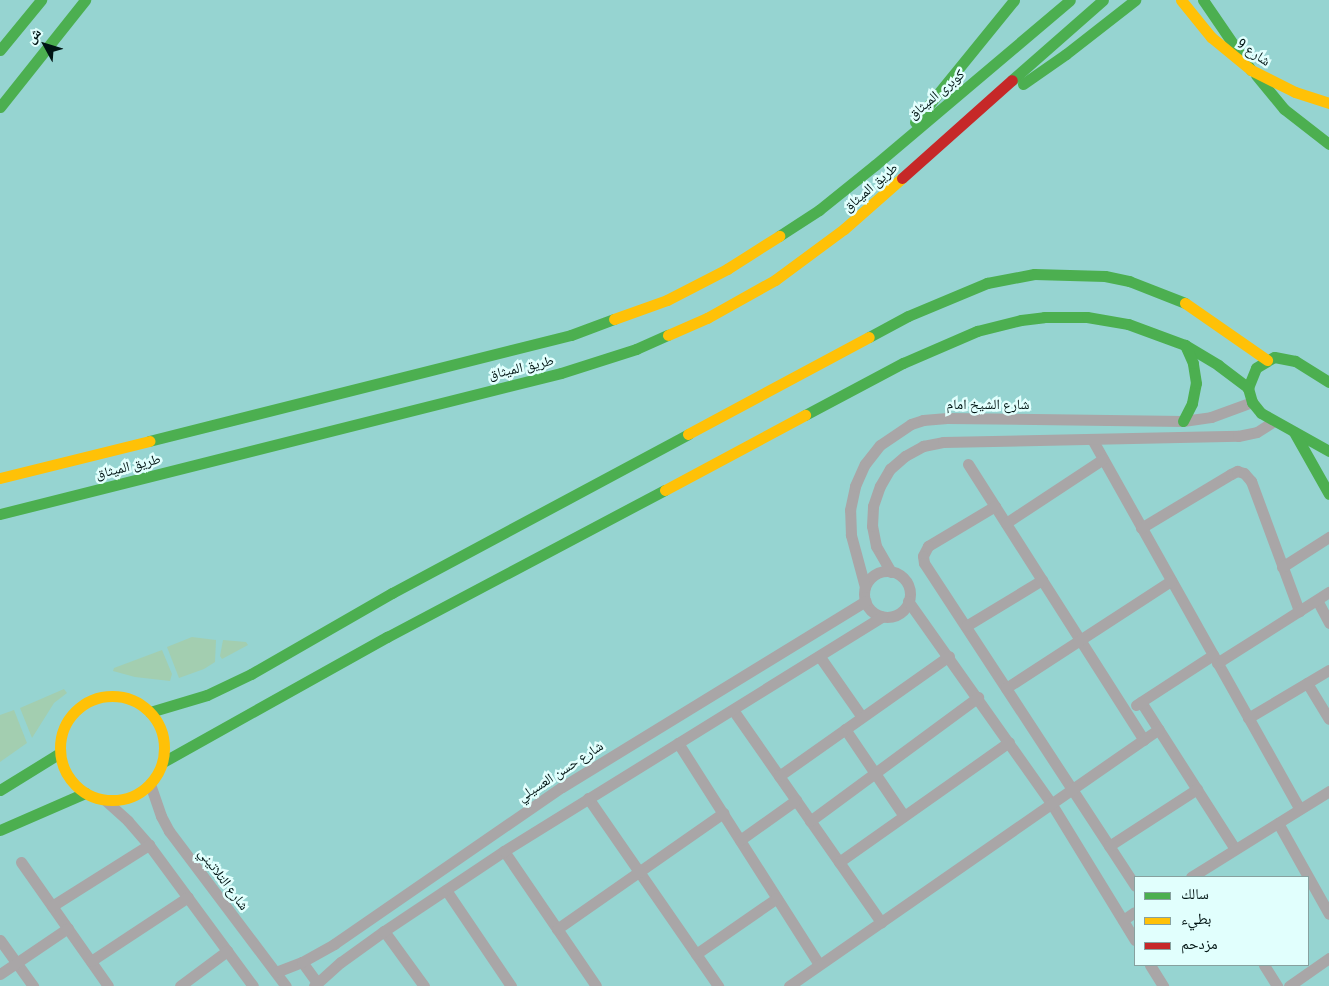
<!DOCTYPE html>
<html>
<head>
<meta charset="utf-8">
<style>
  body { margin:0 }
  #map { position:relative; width:1329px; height:986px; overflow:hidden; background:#96d4d1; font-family:"Roboto Condensed","Noto Naskh Arabic",sans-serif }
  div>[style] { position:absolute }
  .green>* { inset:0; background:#a3ceb0 }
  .street>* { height:11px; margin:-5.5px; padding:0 5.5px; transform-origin:5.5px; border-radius:5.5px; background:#a9a6a7 }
  .street>.ring { margin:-5.5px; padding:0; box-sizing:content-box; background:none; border:11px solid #a9a6a7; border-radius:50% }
  .fast>* { height:11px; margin:-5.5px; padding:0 5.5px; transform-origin:5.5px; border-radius:5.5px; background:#4caf50 }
  .slow>* { height:11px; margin:-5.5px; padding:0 5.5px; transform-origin:5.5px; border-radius:5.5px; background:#ffc107 }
  .slow>.ring { margin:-5.5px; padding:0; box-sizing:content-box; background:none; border:11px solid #ffc107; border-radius:50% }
  .jam>* { height:11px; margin:-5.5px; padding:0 5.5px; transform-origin:5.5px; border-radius:5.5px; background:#c62828 }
  span { translate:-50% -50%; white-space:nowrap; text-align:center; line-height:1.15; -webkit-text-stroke:5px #e1fffd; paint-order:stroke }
  .street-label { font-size:14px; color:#001413 }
  .legend { position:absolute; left:1134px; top:876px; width:175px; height:90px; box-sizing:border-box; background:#e1fffd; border:1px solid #87a19f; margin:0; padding:6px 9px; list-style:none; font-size:15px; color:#001413 }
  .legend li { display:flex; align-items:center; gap:10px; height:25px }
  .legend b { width:25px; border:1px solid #87a19f }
  .north { position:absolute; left:20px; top:20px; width:50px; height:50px; -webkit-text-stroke:4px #e1fffd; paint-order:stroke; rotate:309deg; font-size:14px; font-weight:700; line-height:20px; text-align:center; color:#001413 }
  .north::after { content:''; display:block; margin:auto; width:18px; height:22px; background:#001413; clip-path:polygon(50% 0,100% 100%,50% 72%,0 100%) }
</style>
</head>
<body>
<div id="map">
  <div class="green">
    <div style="clip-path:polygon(192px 637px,216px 640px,215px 662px,204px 669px,179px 678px,167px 647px)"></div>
    <div style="clip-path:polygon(223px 640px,246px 642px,248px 645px,222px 659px,220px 656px)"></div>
    <div style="clip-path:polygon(162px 650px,172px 674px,170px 681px,135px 677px,113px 671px,114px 668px)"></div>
    <div style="clip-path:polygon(64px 689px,67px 693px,54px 703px,32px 738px,20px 708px)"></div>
    <div style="clip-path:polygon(14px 710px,27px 743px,0 762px,0 715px)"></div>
  </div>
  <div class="street">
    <div style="left:1092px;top:439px;width:424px;rotate:60.7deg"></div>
    <div style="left:968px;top:464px;width:327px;rotate:57.5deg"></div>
    <div style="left:995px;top:506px;width:78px;rotate:149.2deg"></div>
    <div style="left:928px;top:546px;width:11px;rotate:117deg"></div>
    <div style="left:923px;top:556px;width:7px;rotate:82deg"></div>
    <div style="left:924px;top:563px;width:386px;rotate:56.8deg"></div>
    <div style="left:1006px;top:523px;width:116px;rotate:-33.4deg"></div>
    <div style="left:1141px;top:528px;width:105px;rotate:-31deg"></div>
    <div style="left:1231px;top:474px;width:7px;rotate:-27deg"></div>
    <div style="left:1237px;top:471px;width:7px;rotate:16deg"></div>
    <div style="left:1244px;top:473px;width:11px;rotate:49deg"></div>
    <div style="left:1251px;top:481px;width:139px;rotate:69.7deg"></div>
    <div style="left:1282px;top:567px;width:56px;rotate:-32.6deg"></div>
    <div class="ring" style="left:864px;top:571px;width:35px;height:35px"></div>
    <div style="left:891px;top:572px;width:30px;rotate:-120deg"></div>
    <div style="left:876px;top:546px;width:20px;rotate:-101deg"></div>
    <div style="left:872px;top:526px;width:20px;rotate:-87deg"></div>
    <div style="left:873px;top:506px;width:21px;rotate:-71deg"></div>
    <div style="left:880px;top:486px;width:20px;rotate:-60deg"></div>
    <div style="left:890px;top:469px;width:20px;rotate:-41deg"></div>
    <div style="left:905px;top:456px;width:21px;rotate:-29deg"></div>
    <div style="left:923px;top:446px;width:20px;rotate:-11deg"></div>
    <div style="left:943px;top:442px;width:295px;rotate:-1.2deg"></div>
    <div style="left:1238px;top:436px;width:19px;rotate:-12deg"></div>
    <div style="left:1257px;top:432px;width:20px;rotate:-33deg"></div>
    <div style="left:865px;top:587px;width:54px;rotate:-105.1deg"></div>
    <div style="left:851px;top:535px;width:25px;rotate:-92deg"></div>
    <div style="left:850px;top:510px;width:25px;rotate:-78deg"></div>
    <div style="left:855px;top:486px;width:24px;rotate:-66deg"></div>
    <div style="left:865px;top:464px;width:24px;rotate:-52deg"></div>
    <div style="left:880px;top:445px;width:37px;rotate:-34deg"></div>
    <div style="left:911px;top:424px;width:13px;rotate:-18deg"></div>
    <div style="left:923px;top:420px;width:24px;rotate:-5deg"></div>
    <div style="left:947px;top:418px;width:236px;rotate:0.7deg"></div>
    <div style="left:1183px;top:421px;width:28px;rotate:-8deg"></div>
    <div style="left:1211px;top:417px;width:44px;rotate:-20.1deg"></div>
    <div style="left:1317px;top:600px;width:26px;rotate:62deg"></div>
    <div style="left:908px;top:601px;width:247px;rotate:54.7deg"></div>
    <div style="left:1051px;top:803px;width:161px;rotate:58.5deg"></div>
    <div style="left:966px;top:626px;width:89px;rotate:-31.2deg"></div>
    <div style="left:820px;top:657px;width:73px;rotate:55deg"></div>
    <div style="left:1217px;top:663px;width:133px;rotate:-32.4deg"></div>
    <div style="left:1307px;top:683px;width:42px;rotate:58.6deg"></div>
    <div style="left:1006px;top:688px;width:197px;rotate:-33deg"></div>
    <div style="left:1141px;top:702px;width:174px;rotate:57.4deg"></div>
    <div style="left:1136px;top:705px;width:92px;rotate:-33deg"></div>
    <div style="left:733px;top:710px;width:259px;rotate:55.1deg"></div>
    <div style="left:1248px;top:718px;width:94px;rotate:-30.7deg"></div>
    <div style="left:845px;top:729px;width:105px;rotate:55.9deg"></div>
    <div style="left:678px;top:743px;width:262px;rotate:57.5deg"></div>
    <div style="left:779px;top:776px;width:208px;rotate:-35.2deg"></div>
    <div style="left:150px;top:784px;width:34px;rotate:71deg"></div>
    <div style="left:161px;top:816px;width:17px;rotate:62deg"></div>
    <div style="left:169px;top:831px;width:194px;rotate:53deg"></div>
    <div style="left:588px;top:798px;width:229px;rotate:55.3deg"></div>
    <div style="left:105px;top:800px;width:31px;rotate:42deg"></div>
    <div style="left:128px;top:821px;width:32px;rotate:49deg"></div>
    <div style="left:149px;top:845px;width:175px;rotate:53.6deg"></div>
    <div style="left:810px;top:821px;width:209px;rotate:-36.4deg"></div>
    <div style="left:1278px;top:823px;width:104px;rotate:60.7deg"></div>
    <div style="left:740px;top:840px;width:69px;rotate:-35.5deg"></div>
    <div style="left:1109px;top:846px;width:105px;rotate:-32.9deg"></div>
    <div style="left:504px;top:851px;width:163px;rotate:55.7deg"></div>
    <div style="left:21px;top:862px;width:151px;rotate:54.9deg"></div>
    <div style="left:839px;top:862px;width:208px;rotate:-35.2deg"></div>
    <div style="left:1191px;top:877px;width:163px;rotate:-31.9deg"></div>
    <div style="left:446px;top:890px;width:116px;rotate:55.9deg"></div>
    <div style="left:52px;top:906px;width:115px;rotate:-32.2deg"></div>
    <div style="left:1123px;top:920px;width:14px;rotate:-34deg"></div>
    <div style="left:557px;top:929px;width:203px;rotate:-34.9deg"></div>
    <div style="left:384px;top:931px;width:68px;rotate:54deg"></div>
    <div style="left:0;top:940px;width:57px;rotate:54.3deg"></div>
    <div style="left:696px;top:954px;width:98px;rotate:-34.7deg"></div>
    <div style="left:91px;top:961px;width:116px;rotate:-33.4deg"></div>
    <div style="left:302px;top:962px;width:26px;rotate:54deg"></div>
    <div style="left:1150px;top:965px;width:25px;rotate:58deg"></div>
    <div style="left:1264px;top:965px;width:25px;rotate:58deg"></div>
    <div style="left:276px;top:972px;width:28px;rotate:-21deg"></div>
    <div style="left:302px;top:962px;width:37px;rotate:-29deg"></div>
    <div style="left:334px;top:944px;width:277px;rotate:-34.6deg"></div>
    <div style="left:562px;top:787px;width:356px;rotate:-31.5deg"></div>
    <div style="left:0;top:974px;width:82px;rotate:-34.1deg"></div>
    <div style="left:180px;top:986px;width:59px;rotate:-36.7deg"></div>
    <div style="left:314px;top:986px;width:36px;rotate:-42deg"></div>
    <div style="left:341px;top:962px;width:53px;rotate:-35.8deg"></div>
    <div style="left:384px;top:931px;width:144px;rotate:-33.7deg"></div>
    <div style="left:504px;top:851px;width:445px;rotate:-31.8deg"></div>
    <div style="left:789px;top:986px;width:450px;rotate:-34.8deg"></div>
    <div style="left:1289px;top:986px;width:49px;rotate:-35deg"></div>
  </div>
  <div class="fast">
    <div style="left:1203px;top:0;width:85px;rotate:55.6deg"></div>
    <div style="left:0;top:50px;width:65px;rotate:-50.6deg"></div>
    <div style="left:1256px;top:75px;width:44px;rotate:50.5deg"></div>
    <div style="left:1284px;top:109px;width:57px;rotate:37.9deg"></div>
    <div style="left:1012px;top:80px;width:121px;rotate:-41.3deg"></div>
    <div style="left:1023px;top:84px;width:52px;rotate:-34.9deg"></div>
    <div style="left:1066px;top:54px;width:88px;rotate:-38deg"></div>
    <div style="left:0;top:107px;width:137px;rotate:-51.5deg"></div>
    <div style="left:915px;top:122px;width:157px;rotate:-50.9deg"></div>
    <div style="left:779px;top:236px;width:48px;rotate:-33deg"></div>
    <div style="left:819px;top:210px;width:72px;rotate:-38.8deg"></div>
    <div style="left:875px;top:165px;width:255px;rotate:-40.2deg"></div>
    <div style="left:869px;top:337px;width:44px;rotate:-28.3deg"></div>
    <div style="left:908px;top:316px;width:86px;rotate:-22.7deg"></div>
    <div style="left:987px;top:283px;width:48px;rotate:-10.8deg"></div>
    <div style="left:1034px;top:274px;width:71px;rotate:1.6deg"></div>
    <div style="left:1105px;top:276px;width:25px;rotate:12deg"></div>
    <div style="left:1129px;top:281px;width:60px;rotate:21.4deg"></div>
    <div style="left:1329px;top:382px;width:40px;rotate:-148deg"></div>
    <div style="left:1295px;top:361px;width:21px;rotate:-169deg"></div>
    <div style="left:1274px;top:357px;width:21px;rotate:149deg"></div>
    <div style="left:1256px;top:368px;width:22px;rotate:112deg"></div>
    <div style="left:1248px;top:388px;width:15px;rotate:74deg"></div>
    <div style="left:1252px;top:402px;width:14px;rotate:51deg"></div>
    <div style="left:1261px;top:413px;width:78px;rotate:29.2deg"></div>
    <div style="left:805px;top:415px;width:111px;rotate:-28deg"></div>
    <div style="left:903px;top:363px;width:81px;rotate:-23.4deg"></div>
    <div style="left:977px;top:331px;width:45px;rotate:-14deg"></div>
    <div style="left:1021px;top:320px;width:23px;rotate:-7deg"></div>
    <div style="left:1044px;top:317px;width:43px"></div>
    <div style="left:1087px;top:317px;width:42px;rotate:9.7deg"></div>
    <div style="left:1128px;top:324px;width:61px;rotate:20.2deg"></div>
    <div style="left:1185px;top:345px;width:39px;rotate:31deg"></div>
    <div style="left:1218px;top:365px;width:38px;rotate:37deg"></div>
    <div style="left:1183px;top:421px;width:20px;rotate:-63deg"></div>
    <div style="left:1192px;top:403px;width:20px;rotate:-79deg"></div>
    <div style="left:1196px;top:383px;width:20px;rotate:-99deg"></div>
    <div style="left:1193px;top:363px;width:20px;rotate:-114deg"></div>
    <div style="left:1294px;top:432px;width:71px;rotate:60.6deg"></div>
    <div style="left:149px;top:441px;width:435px;rotate:-14.1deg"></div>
    <div style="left:571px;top:335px;width:46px;rotate:-20.4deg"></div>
    <div style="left:0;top:514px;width:578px;rotate:-14.11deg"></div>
    <div style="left:561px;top:373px;width:79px;rotate:-17.7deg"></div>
    <div style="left:636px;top:349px;width:35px;rotate:-24deg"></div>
    <div style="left:150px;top:712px;width:59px;rotate:-16.6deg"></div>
    <div style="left:207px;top:695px;width:49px;rotate:-25.5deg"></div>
    <div style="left:251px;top:674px;width:163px;rotate:-29.9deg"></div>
    <div style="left:392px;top:593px;width:336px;rotate:-28.2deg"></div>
    <div style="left:163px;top:762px;width:257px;rotate:-29.2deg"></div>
    <div style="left:387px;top:637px;width:314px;rotate:-27.9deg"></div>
    <div style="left:0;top:790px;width:70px;rotate:-31.7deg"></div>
    <div style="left:0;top:830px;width:93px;rotate:-23.5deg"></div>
  </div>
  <div class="slow">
    <div style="left:1181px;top:0;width:48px;rotate:51deg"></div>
    <div style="left:1211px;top:37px;width:52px;rotate:39.5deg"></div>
    <div style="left:1251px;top:70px;width:49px;rotate:26.6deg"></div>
    <div style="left:1295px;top:92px;width:36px;rotate:18deg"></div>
    <div style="left:1185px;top:303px;width:100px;rotate:34.8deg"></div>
    <div style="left:614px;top:319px;width:56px;rotate:-19.7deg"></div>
    <div style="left:667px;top:300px;width:68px;rotate:-27.3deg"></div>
    <div style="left:727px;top:269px;width:62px;rotate:-32.4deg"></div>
    <div style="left:668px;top:335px;width:43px;rotate:-23.6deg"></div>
    <div style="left:707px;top:318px;width:78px;rotate:-29.2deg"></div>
    <div style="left:775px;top:280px;width:86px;rotate:-36.5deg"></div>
    <div style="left:844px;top:229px;width:77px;rotate:-41.3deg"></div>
    <div style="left:688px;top:434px;width:205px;rotate:-28.2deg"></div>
    <div style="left:0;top:478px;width:154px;rotate:-13.9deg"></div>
    <div style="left:665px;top:490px;width:159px;rotate:-28.2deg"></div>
    <div class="ring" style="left:60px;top:696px;width:93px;height:93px"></div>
  </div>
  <div class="jam">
    <div style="left:902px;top:178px;width:147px;rotate:-41.7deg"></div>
  </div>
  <div class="street-label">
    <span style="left:1254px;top:52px;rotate:34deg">شارع 9</span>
    <span style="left:936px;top:94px;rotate:-40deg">كوبرى الميثاق</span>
    <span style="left:870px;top:187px;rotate:-41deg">طريق الميثاق</span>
    <span style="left:521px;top:367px;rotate:-13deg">طريق الميثاق</span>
    <span style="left:988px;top:404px">شارع الشيخ امام</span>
    <span style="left:128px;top:466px;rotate:-14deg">طريق الميثاق</span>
    <span style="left:560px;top:771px;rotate:-33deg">شارع حسن العسيلي</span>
    <span style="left:224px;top:879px;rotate:53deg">شارع التلاتيني</span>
  </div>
  <ul class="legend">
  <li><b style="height:6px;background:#4caf50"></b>سالك</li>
  <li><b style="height:6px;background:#ffc107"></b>بطيء</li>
  <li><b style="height:6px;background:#c62828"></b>مزدحم</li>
  </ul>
  <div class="north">ش</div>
</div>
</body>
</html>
